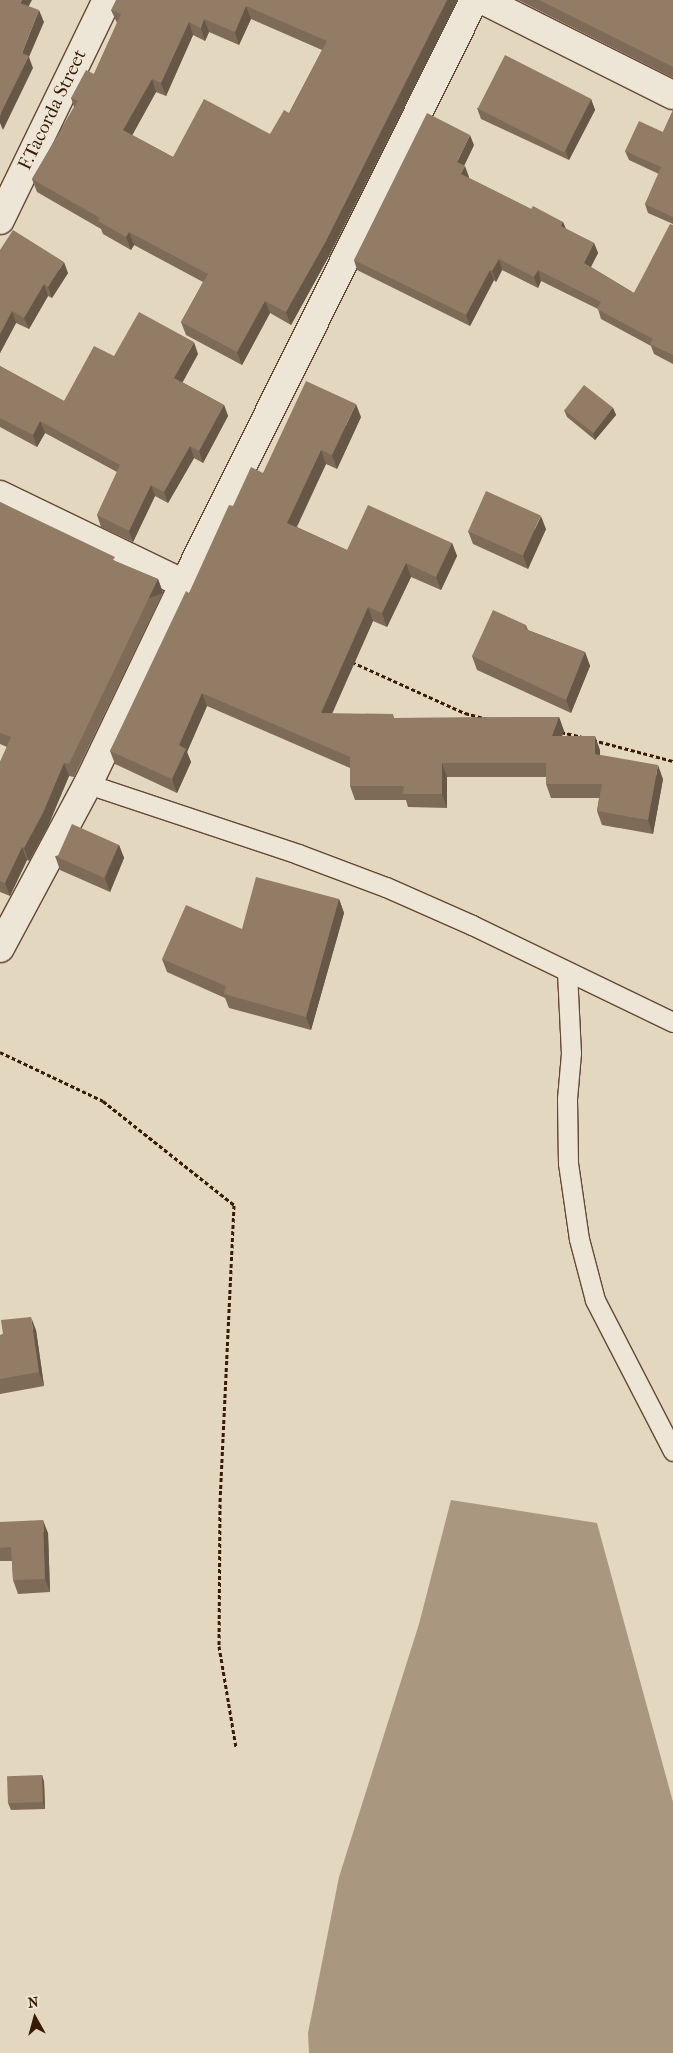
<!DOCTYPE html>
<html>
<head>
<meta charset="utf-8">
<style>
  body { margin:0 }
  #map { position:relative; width:673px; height:2053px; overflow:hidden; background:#e4d7bf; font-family:"IM FELL French Canon",serif }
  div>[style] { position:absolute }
  .water>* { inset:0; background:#aa977f }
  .path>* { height:3px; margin-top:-1.5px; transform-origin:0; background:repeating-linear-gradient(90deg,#391a03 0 4px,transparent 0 6.5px) }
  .roads { filter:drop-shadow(1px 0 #644932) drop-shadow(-1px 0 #644932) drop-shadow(0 1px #644932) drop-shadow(0 -1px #644932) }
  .lane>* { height:19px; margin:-9.5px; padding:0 9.5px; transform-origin:9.5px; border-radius:9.5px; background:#ede5d5 }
  .street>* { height:28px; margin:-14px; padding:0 14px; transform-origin:14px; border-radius:14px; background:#ede5d5 }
  .secondary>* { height:28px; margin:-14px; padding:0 14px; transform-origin:14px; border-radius:14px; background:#ede5d5 }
  .wall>* { inset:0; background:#7e6b57 }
  .shaded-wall>* { inset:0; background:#665747; transform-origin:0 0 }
  .building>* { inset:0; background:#927c65; transform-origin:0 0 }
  span { translate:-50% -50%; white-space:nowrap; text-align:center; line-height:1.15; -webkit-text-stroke:4px #ede5d5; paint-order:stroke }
  .street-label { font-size:19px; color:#391a03 }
  .north { position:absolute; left:10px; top:1993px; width:50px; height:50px; -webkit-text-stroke:4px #ede5d5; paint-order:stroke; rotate:353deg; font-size:14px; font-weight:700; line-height:20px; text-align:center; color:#391a03 }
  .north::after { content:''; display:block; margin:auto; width:18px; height:22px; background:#391a03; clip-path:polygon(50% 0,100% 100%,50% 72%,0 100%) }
</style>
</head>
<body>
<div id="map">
  <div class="water">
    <div style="clip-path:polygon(451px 1500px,597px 1523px,673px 1802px,673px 2053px,309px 2053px,308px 2033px,339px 1877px,419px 1624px)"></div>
  </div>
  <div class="path">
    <div style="left:352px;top:662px;width:124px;rotate:24.3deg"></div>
    <div style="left:465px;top:713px;width:23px;rotate:15deg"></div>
    <div style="left:561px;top:732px;width:22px;rotate:13deg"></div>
    <div style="left:593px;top:740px;width:83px;rotate:14.7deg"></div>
    <div style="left:0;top:1052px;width:114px;rotate:25.4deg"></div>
    <div style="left:103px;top:1101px;width:167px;rotate:38.4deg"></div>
    <div style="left:234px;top:1205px;width:299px;rotate:92.7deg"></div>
    <div style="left:220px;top:1504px;width:142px;rotate:90.4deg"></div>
    <div style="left:219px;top:1646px;width:103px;rotate:80.5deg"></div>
  </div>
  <div class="roads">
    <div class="lane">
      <div style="left:88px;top:784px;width:221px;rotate:18.4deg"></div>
      <div style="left:298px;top:854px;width:94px;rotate:20.6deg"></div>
      <div style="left:386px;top:887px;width:94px;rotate:23.8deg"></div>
      <div style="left:472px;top:925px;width:223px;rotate:25.8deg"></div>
      <div style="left:567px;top:972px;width:81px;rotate:87.2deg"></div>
      <div style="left:571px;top:1053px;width:46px;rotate:95deg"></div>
      <div style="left:567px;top:1099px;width:64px;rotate:89.1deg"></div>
      <div style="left:568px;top:1163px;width:77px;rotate:81.8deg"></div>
      <div style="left:579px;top:1239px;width:63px;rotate:75.3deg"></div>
      <div style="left:595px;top:1300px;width:170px;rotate:62.7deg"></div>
    </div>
    <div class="street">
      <div style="left:483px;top:0;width:212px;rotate:26.6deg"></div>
      <div style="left:0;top:495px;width:204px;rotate:25.8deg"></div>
      <div style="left:0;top:948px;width:186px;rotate:-61.8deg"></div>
      <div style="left:88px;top:784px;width:222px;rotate:-64.4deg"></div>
      <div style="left:184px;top:584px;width:652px;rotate:-63.59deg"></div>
    </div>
    <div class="secondary">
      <div style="left:0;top:220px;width:245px;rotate:-64.1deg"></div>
    </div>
  </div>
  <div class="wall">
    <div style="clip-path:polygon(evenodd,458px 0,329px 256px,291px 325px,270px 313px,242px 365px,186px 335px,181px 322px,203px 282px,134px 245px,131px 250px,103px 234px,101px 229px,37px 192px,32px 179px,74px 107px,71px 98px,94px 74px,117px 23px,111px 10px,458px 0,251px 19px,322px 50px,289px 113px,270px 134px,173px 157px,132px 135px,156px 92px,166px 96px,193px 35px,205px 41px,209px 32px,239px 45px,251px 19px)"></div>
    <div style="clip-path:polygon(518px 0,673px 0,673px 78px)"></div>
    <div style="clip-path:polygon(591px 99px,595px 110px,569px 160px,481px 119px,477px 108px)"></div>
    <div style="clip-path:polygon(673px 110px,673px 224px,648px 213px,645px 204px,659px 174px,629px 160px,625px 151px,663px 132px)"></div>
    <div style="clip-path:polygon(474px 145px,464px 166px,469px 177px,469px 178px,531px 209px,563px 222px,566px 229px,594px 243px,598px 253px,591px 267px,634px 293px,673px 225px,673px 364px,654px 354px,651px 346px,601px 319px,598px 309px,541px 281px,538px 288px,502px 270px,496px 282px,494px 280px,470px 326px,357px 270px,354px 260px)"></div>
    <div style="clip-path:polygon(0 250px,68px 273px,52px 298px,48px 296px,29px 329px,16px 323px,0 353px)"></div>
    <div style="clip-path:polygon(198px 354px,182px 382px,224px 405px,228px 416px,203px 463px,194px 458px,168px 503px,155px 496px,133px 542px,101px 527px,97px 515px,117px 472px,45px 433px,37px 447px,0 427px,0 366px,64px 401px,114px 356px)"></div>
    <div style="clip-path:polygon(613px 408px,616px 415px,595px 440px,567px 417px,564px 410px)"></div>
    <div style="clip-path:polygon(361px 417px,337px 469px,326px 464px,297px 527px,347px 550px,452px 543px,457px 556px,441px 590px,411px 577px,387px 627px,373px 621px,332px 714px,393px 714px,394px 718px,559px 717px,564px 731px,562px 736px,600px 750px,600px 755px,663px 779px,653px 834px,602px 825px,597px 811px,599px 798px,551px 798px,546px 784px,546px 777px,447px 777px,447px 808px,408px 807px,406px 800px,355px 800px,350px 786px,350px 768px,207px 706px,187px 752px,191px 762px,177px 793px,115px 764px,110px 751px,233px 506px,263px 473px)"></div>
    <div style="clip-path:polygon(0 502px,117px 562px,158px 579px,163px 593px,74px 777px,69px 776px,48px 826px,29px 861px,27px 860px,10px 896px,0 892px,0 762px,7px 747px,0 744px)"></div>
    <div style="clip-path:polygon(546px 529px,528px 569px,473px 544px,468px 531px)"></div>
    <div style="clip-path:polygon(526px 625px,528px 630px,585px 652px,590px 666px,571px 713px,477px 670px,472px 656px)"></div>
    <div style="clip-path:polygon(119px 845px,124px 858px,110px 892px,60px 870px,55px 856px)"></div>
    <div style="clip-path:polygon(339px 899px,344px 913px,311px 1030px,229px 1008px,225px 998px,167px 972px,162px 959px,242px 929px)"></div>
    <div style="clip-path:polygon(36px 1330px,44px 1386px,0 1394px,0 1335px)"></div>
    <div style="clip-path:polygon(0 1522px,48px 1533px,50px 1592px,18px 1594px,13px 1580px,12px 1561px,0 1561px)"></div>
    <div style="clip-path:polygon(42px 1775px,44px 1782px,45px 1809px,11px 1810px,8px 1803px)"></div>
  </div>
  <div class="shaded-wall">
    <div style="clip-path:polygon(22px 0,32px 0,24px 15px,20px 3px)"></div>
    <div style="clip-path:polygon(447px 0,458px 0,329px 256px,291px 325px,286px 312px)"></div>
    <div style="clip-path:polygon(246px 6px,251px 19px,239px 45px,235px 32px)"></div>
    <div style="clip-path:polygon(39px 10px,44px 22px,29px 57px,33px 68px,3px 130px,0 123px,0 115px,22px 53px)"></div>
    <div style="clip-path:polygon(204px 19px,209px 32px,205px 41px,201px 28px)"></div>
    <div style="clip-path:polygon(189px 22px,193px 35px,166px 96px,161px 83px)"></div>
    <div style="clip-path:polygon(152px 79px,156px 92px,128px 143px,123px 130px)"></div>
    <div style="clip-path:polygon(591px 99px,595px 110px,569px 160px,565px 149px)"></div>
    <div style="clip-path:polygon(470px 135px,474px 145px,461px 172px,457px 162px)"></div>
    <div style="clip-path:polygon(465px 166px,469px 177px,465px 184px,461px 174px)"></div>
    <div style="clip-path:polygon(563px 222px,567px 232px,561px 226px)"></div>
    <div style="clip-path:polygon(129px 232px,134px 245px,131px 250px,126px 237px)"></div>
    <div style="clip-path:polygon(594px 243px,598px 253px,587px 274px,584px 263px)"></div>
    <div style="clip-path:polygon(499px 259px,502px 270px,496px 282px,492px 271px)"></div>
    <div style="clip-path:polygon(64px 262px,68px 273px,52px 298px,48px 287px)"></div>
    <div style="clip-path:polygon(490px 270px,494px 280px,470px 326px,466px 315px)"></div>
    <div style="clip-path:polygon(538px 270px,541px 281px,538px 288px,534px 277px)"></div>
    <div style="clip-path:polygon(44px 284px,48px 296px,29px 329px,24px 318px)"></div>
    <div style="clip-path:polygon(265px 301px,270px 313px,242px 365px,237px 352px)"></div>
    <div style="clip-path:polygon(12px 311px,16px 323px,0 353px,0 334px)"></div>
    <div style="clip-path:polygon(194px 342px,198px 354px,179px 389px,174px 378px)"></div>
    <div style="clip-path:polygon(356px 404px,361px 417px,337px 469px,332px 455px)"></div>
    <div style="clip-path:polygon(224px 405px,228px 416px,203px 463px,199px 451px)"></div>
    <div style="clip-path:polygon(613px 408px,616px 415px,595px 440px,593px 433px)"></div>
    <div style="clip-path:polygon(40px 421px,45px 433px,37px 447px,33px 435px)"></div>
    <div style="clip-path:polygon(190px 446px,194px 458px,168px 503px,164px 492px)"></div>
    <div style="clip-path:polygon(321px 450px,326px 464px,292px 536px,287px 523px)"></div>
    <div style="clip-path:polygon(151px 485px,155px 496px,133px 542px,129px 531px)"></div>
    <div style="clip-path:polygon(541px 516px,546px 529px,528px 569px,523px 555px)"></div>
    <div style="clip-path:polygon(452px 543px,457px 556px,441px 590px,436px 577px)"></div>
    <div style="clip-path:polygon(406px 563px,411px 577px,387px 627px,382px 613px)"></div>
    <div style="left:158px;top:579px;width:15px;height:205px;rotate:70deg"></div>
    <div style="clip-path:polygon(368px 607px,373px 621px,326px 727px,321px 713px)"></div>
    <div style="clip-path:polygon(585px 652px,590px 666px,571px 713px,566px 700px)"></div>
    <div style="clip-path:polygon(202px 693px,207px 706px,187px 752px,191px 762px,177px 793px,172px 779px,179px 745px)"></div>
    <div style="clip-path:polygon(559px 717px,564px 731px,557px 750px,552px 736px)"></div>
    <div style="clip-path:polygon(595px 736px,600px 750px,600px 768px,595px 754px)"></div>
    <div style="clip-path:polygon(64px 763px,69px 776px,48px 826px,29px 861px,24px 848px)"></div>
    <div style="clip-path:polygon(442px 763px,447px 777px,447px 808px,442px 794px)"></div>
    <div style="clip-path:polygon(658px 765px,663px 779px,653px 834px,648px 820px)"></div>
    <div style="clip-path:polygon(119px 845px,124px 858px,110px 892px,105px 878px)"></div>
    <div style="clip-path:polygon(22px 847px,27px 860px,10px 896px,5px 883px)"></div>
    <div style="clip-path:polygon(339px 899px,344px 913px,311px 1030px,306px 1017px)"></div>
    <div style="clip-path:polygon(31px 1317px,36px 1330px,44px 1386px,39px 1372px)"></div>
    <div style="clip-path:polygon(43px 1520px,48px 1533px,50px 1592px,45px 1579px)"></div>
    <div style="clip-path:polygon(42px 1775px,44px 1782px,45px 1809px,43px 1802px)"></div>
  </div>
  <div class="building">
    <div style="clip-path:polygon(0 0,22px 0,20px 3px,39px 10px,22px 53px,29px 56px,0 115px)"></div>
    <div style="clip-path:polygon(evenodd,116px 0,447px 0,325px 243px,286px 312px,265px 301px,237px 352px,181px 322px,208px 274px,129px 232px,126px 237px,98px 221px,100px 218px,32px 179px,78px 101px,71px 98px,86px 70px,94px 74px,121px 14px,111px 10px,116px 0,246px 6px,327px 41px,289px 113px,284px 110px,270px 134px,204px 99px,173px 157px,123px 130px,152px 79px,161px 83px,189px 22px,201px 28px,204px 19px,235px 32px,246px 6px)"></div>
    <div style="clip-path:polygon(539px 0,673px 0,673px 67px)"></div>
    <div style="left:505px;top:55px;width:97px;height:60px;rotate:27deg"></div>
    <div style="clip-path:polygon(673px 110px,673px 217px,645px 204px,661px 167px,625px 151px,639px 121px,663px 132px)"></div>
    <div style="clip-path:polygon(427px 113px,470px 135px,457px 162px,465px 166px,461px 174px,531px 209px,533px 206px,563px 222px,561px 226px,594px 243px,584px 263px,634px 293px,670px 224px,673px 225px,673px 355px,650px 344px,653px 339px,597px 309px,601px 302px,538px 270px,534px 277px,499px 259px,492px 271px,490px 270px,466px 315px,354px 260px)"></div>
    <div style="clip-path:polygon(13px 230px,64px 262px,48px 287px,44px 284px,24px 318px,12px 311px,0 334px,0 250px)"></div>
    <div style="clip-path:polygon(139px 312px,194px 342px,174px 378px,224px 405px,199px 451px,190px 446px,164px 492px,151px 485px,129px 531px,97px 515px,120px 465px,40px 421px,33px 435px,0 418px,0 366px,64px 401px,94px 346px,114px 356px)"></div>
    <div style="clip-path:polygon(306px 381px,356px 404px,332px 455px,321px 450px,287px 523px,347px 550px,368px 505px,452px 543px,436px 577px,406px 563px,382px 613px,368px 607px,321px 713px,393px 714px,393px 718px,559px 717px,552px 736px,595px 736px,595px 754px,658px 765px,648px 820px,597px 811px,602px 784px,546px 784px,546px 763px,442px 763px,442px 794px,403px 794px,404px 786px,350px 786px,350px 757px,202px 693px,179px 745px,186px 749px,172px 779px,110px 751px,186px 591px,189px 593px,229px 505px,233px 506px,251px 467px,263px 473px)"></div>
    <div style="left:584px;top:385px;width:37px;height:32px;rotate:38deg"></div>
    <div style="left:486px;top:491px;width:60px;height:44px;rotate:24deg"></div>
    <div style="clip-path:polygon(0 502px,115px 557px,113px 560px,158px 579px,69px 764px,64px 763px,43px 813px,24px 848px,22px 847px,5px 883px,0 881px,0 762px,11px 737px,0 733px)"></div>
    <div style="clip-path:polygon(493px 610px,526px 625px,525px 629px,585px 652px,566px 700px,472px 656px)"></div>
    <div style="left:72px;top:824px;width:51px;height:36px;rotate:24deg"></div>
    <div style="clip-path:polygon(256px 877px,339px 899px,306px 1017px,224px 994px,226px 986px,162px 959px,186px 905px,242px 929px)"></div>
    <div style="clip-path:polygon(31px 1317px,39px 1372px,0 1379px,0 1335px,3px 1334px,1px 1320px)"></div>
    <div style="clip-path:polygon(43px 1520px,45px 1579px,13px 1580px,11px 1547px,0 1548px,0 1522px)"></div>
    <div style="left:42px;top:1775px;width:27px;height:35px;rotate:88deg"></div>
  </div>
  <div class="street-label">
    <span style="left:53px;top:110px;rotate:-64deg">F.Tacorda Street</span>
  </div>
  <div class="north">N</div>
</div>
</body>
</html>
